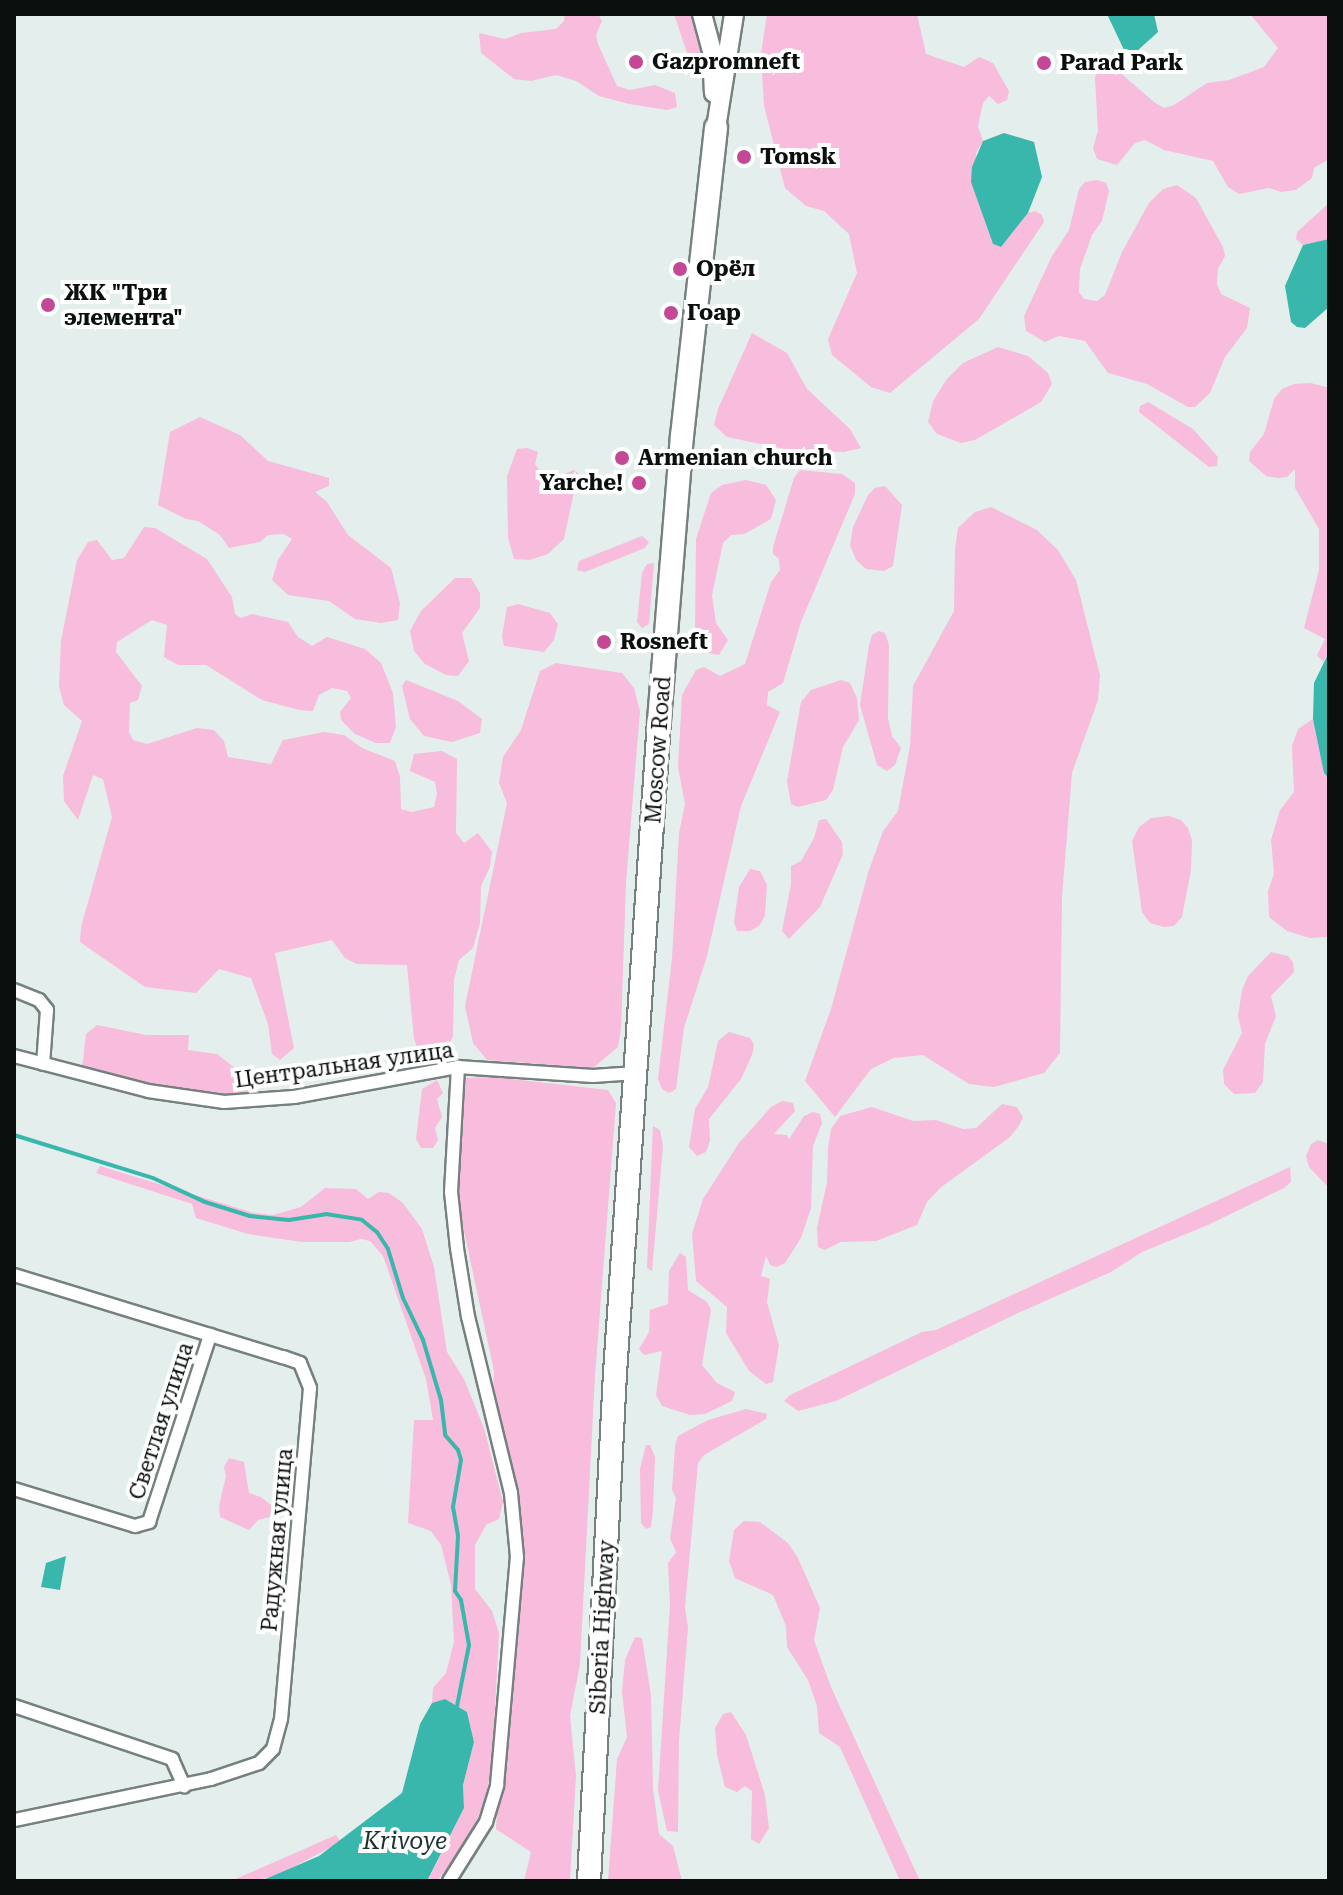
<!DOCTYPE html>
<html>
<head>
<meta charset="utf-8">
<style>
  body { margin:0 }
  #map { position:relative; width:1343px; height:1895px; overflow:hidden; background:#e4efed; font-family:"Roboto Serif",serif }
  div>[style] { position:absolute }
  .green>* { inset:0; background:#f8bcdc }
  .water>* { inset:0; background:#3ab7ac }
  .stream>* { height:4px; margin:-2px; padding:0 2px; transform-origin:2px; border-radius:2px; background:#3ab7ac }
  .roads { filter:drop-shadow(2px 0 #76807f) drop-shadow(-2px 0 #76807f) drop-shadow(0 2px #76807f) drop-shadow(0 -2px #76807f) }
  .street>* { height:12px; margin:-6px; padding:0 6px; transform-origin:6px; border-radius:6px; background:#fff }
  .primary>* { height:18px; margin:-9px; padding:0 9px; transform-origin:9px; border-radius:9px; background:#fff }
  .highway>* { height:22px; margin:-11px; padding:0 11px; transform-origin:11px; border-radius:11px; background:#fff }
  .dots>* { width:22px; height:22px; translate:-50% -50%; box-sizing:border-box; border:4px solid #fff; border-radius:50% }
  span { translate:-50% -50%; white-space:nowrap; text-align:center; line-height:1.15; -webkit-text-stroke:8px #fff; paint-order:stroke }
  .poi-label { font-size:22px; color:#0b0f0e; font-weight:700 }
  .left { translate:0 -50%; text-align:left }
  .right { translate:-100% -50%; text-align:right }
  .street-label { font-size:22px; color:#0b0f0e }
  .water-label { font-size:24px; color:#1c312f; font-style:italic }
  .frame { position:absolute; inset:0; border:16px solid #0b0f0e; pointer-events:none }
</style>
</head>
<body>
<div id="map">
  <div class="green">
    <div style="clip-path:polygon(565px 14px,598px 14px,602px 21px,596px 35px,598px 44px,617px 86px,630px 90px,655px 85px,675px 93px,677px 107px,667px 110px,629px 104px,599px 96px,576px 81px,556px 75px,531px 81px,514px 79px,481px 53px,479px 33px,505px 39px,521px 33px,556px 29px,564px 21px)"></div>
    <div style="clip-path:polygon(674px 14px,696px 14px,707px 70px,704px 74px,693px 71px)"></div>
    <div style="clip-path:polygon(767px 14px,917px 14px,926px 54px,964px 67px,979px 57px,993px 63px,1009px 91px,1007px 100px,998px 104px,989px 96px,983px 103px,978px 126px,983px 141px,976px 153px,984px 219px,993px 244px,1001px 247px,1028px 213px,1035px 211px,1042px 215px,1044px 222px,979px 319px,890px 393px,871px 387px,832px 355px,828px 339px,857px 273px,849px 234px,824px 211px,806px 206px,785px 188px,764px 106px,761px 54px)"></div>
    <div style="clip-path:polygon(1250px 14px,1329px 14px,1329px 159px,1314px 168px,1312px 178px,1296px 190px,1281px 192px,1269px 188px,1239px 194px,1228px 187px,1213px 161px,1164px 150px,1145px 140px,1135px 143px,1117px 165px,1097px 159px,1093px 148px,1098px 131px,1095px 78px,1098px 66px,1109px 63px,1154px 102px,1164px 108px,1174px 105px,1207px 83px,1229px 80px,1264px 67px,1278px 48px)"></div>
    <div style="clip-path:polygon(1097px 180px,1106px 183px,1109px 191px,1102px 221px,1092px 235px,1080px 269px,1079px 292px,1084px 299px,1097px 301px,1105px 295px,1122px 252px,1149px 203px,1163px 189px,1177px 185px,1196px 198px,1223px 247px,1225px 256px,1218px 269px,1217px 284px,1221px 294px,1250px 308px,1247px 328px,1225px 357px,1210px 393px,1195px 407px,1188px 407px,1147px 384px,1108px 373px,1085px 341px,1059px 336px,1045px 342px,1026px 331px,1024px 316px,1052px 256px,1069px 230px,1079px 189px,1085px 182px)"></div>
    <div style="clip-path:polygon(1329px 203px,1329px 239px,1303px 245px,1296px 239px,1297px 232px)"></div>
    <div style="clip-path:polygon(752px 333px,787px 353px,807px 389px,850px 429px,861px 448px,844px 452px,794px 451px,727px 437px,714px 425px,718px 409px)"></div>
    <div style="clip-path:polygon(998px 347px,1028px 356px,1048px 373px,1052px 384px,1041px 402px,975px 440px,961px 443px,937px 434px,928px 422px,933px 401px,946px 380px,963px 363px)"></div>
    <div style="clip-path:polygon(1311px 383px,1329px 388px,1329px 652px,1323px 662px,1317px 655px,1325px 639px,1304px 628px,1319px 570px,1319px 529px,1295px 488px,1295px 469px,1287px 477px,1278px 478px,1266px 476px,1249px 461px,1250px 452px,1264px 434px,1274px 399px,1282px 389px,1294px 384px)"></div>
    <div style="clip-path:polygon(1148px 402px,1193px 429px,1218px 457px,1217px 466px,1209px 467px,1139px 412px,1140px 406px)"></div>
    <div style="clip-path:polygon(200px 417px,240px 435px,268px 461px,329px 478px,329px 486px,315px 492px,327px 502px,348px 535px,391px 568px,400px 603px,398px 620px,381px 623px,355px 619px,329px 601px,288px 595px,272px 580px,278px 560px,292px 539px,284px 534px,268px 535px,260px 542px,229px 548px,220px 535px,198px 521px,186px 519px,158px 505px,170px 432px)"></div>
    <div style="clip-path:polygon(527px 448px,538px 452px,535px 464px,543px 475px,557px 477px,574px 470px,578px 473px,564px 539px,548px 554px,530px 560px,514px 559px,508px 538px,507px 476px,517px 449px)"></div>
    <div style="clip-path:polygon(800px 470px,842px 474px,855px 483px,855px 494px,801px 622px,783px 683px,768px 692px,767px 705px,780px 712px,741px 806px,707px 956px,684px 1028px,676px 1089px,669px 1093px,662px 1089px,658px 1079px,672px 958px,679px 833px,685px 804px,678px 767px,682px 695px,696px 670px,704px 667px,720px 676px,745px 664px,771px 582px,780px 570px,779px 559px,773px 554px,773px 547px,794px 478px)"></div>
    <div style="clip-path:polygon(746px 480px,766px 485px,776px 500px,771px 519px,744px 534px,731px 535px,723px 543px,712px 595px,716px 623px,728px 640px,719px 655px,708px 653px,697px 647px,695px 634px,696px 539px,711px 493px,722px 485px)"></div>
    <div style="clip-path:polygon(885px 486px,902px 505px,893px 566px,884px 571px,866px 569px,856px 560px,850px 545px,853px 527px,868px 495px,875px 488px)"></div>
    <div style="clip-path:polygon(991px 507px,1037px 530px,1058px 550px,1076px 580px,1100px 675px,1098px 700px,1072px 773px,1062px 897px,1060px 1053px,1044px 1073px,994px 1087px,969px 1084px,923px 1055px,894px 1058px,871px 1069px,835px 1117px,805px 1081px,831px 1009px,868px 873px,883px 831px,898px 811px,910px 746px,913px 686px,954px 611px,955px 549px,958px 528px,975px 512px)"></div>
    <div style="clip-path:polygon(144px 527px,155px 528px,207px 559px,232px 597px,235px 614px,241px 618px,252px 614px,288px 622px,298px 637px,312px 646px,327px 637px,365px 649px,381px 663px,393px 693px,396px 727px,390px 743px,376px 743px,355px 734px,341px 720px,340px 712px,351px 698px,347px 691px,332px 688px,319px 695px,313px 711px,299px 710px,262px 700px,206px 665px,178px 665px,164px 657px,167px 625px,152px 620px,117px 642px,116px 652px,142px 686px,138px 700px,130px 703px,129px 732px,133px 740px,147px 744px,197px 728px,214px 730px,224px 741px,228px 757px,271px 764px,283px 740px,324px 732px,344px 735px,362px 748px,395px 761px,400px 777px,401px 809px,412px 812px,434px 807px,437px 794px,435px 782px,410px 771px,414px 754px,442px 751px,457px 759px,456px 833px,464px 843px,478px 833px,492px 852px,490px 867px,481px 886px,480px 923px,473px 948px,459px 960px,454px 980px,453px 1036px,447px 1049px,431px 1056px,419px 1052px,414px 1039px,407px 965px,357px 964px,345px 958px,332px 940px,275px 953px,294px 1048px,280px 1060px,272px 1054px,268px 1024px,251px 978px,219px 969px,196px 993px,145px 987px,80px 942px,81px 927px,112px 817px,103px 779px,93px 775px,78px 820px,64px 801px,63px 776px,82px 721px,64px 705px,59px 687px,61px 641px,77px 560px,88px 542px,97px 540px,112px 560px,124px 558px)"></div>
    <div style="clip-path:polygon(642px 536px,649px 542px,645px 548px,585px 572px,577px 570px,579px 561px)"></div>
    <div style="clip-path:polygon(654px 563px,649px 624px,642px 628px,637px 622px,642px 573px,647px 564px)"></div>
    <div style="clip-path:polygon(455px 578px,471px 578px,480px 593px,480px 608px,462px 633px,469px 661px,458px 676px,446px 675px,425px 664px,414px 651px,410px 631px,421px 611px)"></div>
    <div style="clip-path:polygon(518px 604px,550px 613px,558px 624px,554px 640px,544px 652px,504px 646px,502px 636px,507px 607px)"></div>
    <div style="clip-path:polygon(879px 631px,885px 633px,889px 645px,888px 718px,892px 736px,901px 748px,895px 765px,887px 771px,877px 765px,860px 705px,869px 645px,872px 635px)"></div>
    <div style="clip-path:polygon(556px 663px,622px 673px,634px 688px,640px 711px,626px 883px,621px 1029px,618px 1047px,593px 1068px,487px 1060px,473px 1043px,465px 1006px,507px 803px,499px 783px,503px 757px,521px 730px,540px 671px)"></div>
    <div style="clip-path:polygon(406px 680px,458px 701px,482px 719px,480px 733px,452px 742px,424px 736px,410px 719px,402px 686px)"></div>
    <div style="clip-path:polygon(841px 680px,850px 683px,857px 698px,859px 720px,843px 747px,833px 790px,826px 800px,798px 807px,791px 804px,787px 781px,801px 702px,811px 690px)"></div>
    <div style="clip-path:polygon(1313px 719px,1325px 773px,1329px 778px,1329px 937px,1310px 938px,1287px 931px,1269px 917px,1268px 891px,1274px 874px,1271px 840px,1280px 810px,1294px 792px,1292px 746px,1298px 729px)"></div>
    <div style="clip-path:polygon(1169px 816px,1181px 820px,1188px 828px,1192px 840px,1191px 870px,1182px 917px,1174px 926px,1164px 927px,1150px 923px,1142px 912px,1132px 841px,1139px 827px,1151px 818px)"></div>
    <div style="clip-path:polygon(826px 819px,842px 842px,843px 854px,820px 907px,789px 939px,782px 931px,791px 884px,791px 866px,801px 861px,814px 838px,819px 820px)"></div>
    <div style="clip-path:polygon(750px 869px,760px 871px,767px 885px,765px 915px,760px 925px,750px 931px,737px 931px,734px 922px,739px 887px)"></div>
    <div style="clip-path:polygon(1271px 952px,1288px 956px,1293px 962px,1294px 972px,1271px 996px,1276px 1016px,1265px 1044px,1263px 1082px,1255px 1093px,1234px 1094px,1224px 1084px,1223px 1070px,1242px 1033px,1238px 1016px,1242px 990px,1248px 976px)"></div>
    <div style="clip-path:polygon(97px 1025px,146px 1035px,189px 1035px,188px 1050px,217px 1054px,244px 1075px,251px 1091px,249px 1096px,191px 1092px,82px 1068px,86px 1034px)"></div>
    <div style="clip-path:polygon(729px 1032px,750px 1038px,754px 1045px,752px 1055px,741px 1079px,709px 1119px,710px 1141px,706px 1152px,697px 1156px,689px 1147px,695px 1109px,708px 1087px,718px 1041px)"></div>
    <div style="clip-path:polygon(494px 1077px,608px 1090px,616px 1103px,595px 1376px,580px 1664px,570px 1716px,576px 1776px,570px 1881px,524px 1881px,531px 1852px,496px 1829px,514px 1532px,493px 1392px,494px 1371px,455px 1189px,450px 1135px,453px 1085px,461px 1078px)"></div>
    <div style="clip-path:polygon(437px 1080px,443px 1093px,437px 1099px,442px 1117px,435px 1128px,438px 1140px,433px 1148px,421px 1148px,416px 1139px,422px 1089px)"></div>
    <div style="clip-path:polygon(782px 1101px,793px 1103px,795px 1111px,774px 1134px,787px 1135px,789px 1139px,804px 1116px,813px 1112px,820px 1114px,822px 1123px,813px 1146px,811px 1208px,801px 1238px,785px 1263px,777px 1267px,770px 1265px,766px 1256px,761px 1276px,770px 1279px,767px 1302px,779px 1345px,773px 1382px,766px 1384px,749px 1371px,726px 1333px,727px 1307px,696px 1281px,692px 1234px,703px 1199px,739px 1143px,771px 1107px)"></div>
    <div style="clip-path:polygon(1002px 1104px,1017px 1107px,1023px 1118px,1018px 1127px,1010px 1137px,940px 1188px,927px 1202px,917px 1225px,876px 1241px,841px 1242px,825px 1250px,818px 1247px,817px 1228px,827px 1182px,828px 1148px,831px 1129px,840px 1116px,872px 1107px,913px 1121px,936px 1120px,963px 1129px,976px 1128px)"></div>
    <div style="clip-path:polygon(653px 1126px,660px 1130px,663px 1146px,652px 1271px,647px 1268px)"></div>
    <div style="clip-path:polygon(1318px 1140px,1329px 1144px,1329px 1188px,1309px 1167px,1306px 1156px,1311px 1144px)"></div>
    <div style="clip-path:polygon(100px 1166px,254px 1213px,273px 1215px,301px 1207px,325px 1188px,356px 1189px,368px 1199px,379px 1192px,389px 1193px,403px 1203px,422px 1229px,434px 1267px,447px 1352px,464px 1379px,484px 1428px,503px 1502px,499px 1519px,486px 1525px,475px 1545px,475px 1589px,492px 1611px,499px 1633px,492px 1763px,485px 1801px,469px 1838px,437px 1881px,429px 1878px,464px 1808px,463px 1785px,474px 1742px,467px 1712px,445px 1699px,432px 1703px,433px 1688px,446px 1673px,454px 1642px,451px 1585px,441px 1545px,431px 1531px,408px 1523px,414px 1420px,433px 1420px,426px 1379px,383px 1256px,370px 1241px,361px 1239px,349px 1242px,302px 1242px,248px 1234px,196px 1218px,192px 1204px,96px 1173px)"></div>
    <div style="clip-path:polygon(1290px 1167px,1291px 1182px,1284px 1188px,1208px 1225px,1142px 1252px,1111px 1272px,1018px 1313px,836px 1401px,798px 1411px,784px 1401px,790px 1395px,922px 1332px,936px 1330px)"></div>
    <div style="clip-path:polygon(680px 1253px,686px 1257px,688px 1290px,707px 1302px,711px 1310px,702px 1365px,717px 1383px,735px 1392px,732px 1401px,705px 1414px,690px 1415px,662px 1406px,656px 1395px,662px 1351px,644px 1355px,639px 1349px,649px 1332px,650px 1310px,668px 1304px,669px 1271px)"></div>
    <div style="clip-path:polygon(746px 1409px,767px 1414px,766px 1419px,704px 1455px,698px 1463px,685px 1607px,688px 1628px,679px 1741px,678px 1832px,667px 1831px,658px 1791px,670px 1604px,668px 1563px,676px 1552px,670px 1538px,676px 1498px,672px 1490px,675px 1446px,678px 1436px,708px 1420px)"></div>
    <div style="clip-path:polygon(646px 1445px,650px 1445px,655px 1457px,653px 1510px,651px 1527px,646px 1529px,641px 1523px,640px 1469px)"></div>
    <div style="clip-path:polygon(229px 1458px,244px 1462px,249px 1493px,261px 1497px,272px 1506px,270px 1517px,258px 1520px,249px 1530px,220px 1517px,219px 1506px,226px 1476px,224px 1467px)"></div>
    <div style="clip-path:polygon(744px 1521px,760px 1522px,788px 1543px,798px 1558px,820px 1608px,814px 1640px,831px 1687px,920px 1881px,900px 1881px,840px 1747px,819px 1733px,817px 1706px,808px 1680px,787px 1647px,786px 1626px,773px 1595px,735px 1578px,729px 1561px,734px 1530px)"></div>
    <div style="clip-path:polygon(635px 1637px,642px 1638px,651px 1695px,653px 1788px,659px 1834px,673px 1846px,682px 1881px,608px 1881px,617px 1759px,627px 1737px,622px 1692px,625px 1660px)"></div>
    <div style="clip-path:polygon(731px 1712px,746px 1735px,765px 1795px,769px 1828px,759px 1844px,751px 1839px,752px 1791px,745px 1786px,737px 1792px,725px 1787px,717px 1755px,715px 1728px,723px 1714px)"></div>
    <div style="clip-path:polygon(336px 1835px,341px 1842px,272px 1878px,231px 1881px)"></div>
  </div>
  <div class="water">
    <div style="clip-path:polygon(1107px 14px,1154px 14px,1158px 32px,1136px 52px,1125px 52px)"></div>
    <div style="clip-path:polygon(1004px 133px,1034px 142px,1042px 177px,1028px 213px,1001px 247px,993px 244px,971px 182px,972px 167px,983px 141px)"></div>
    <div style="clip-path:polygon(1329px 239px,1329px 307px,1305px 328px,1297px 327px,1291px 322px,1285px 286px,1303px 245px)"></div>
    <div style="clip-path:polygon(1329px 652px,1329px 778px,1324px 773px,1313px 719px,1314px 683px)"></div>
    <div style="clip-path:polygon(66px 1556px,60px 1590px,41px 1587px,46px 1563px)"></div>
    <div style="clip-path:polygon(445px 1699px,467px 1712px,474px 1742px,463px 1785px,464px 1808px,427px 1881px,261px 1881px,319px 1856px,402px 1793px,420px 1724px,432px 1703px)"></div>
  </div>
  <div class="stream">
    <div style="left:14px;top:1135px;width:145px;rotate:17.2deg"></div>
    <div style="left:153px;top:1178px;width:57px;rotate:24.8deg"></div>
    <div style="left:205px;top:1202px;width:47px;rotate:17.3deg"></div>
    <div style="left:250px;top:1216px;width:39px;rotate:6deg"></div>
    <div style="left:289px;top:1220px;width:37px;rotate:-9deg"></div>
    <div style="left:326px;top:1214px;width:36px;rotate:9deg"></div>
    <div style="left:362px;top:1220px;width:19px;rotate:39deg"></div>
    <div style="left:377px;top:1232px;width:20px;rotate:57deg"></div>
    <div style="left:388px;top:1249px;width:51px;rotate:73deg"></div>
    <div style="left:403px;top:1298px;width:47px;rotate:64.5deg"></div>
    <div style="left:423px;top:1340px;width:63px;rotate:73.3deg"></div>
    <div style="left:441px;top:1400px;width:35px;rotate:83deg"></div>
    <div style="left:445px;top:1435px;width:20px;rotate:49deg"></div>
    <div style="left:458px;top:1450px;width:10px;rotate:73deg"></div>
    <div style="left:461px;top:1460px;width:48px;rotate:99.7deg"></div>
    <div style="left:453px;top:1507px;width:29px;rotate:80deg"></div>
    <div style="left:458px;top:1536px;width:55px;rotate:93.1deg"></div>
    <div style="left:455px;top:1591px;width:11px;rotate:56deg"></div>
    <div style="left:461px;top:1600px;width:46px;rotate:79.9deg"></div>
    <div style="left:469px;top:1645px;width:62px;rotate:101.1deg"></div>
  </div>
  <div class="roads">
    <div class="street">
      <div style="left:14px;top:990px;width:27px;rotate:22deg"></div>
      <div style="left:39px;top:1000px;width:13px;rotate:51deg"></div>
      <div style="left:47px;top:1010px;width:54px;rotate:94.2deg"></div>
      <div style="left:14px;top:1056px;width:138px;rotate:14.6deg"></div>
      <div style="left:148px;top:1091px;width:77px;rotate:8.2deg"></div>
      <div style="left:224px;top:1102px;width:70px;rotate:-4.1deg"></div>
      <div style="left:294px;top:1097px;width:167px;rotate:-10.4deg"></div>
      <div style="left:458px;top:1067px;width:135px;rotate:3.8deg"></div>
      <div style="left:593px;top:1076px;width:43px;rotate:-4deg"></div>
      <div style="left:14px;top:1275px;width:281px;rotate:17deg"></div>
      <div style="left:283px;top:1357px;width:18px;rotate:19deg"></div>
      <div style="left:300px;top:1363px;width:27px;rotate:68deg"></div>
      <div style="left:310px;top:1388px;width:332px;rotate:95deg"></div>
      <div style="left:281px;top:1719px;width:31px;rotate:105deg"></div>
      <div style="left:273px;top:1749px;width:20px;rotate:135deg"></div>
      <div style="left:259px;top:1763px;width:51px;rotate:161.6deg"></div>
      <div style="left:211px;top:1779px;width:201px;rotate:168.2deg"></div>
      <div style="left:14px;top:1489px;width:127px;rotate:17deg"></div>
      <div style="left:135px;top:1526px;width:15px;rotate:-16deg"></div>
      <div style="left:149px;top:1522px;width:197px;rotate:-71.9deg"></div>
      <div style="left:14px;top:1706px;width:167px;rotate:18.5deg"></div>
      <div style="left:172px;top:1759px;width:30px;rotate:66deg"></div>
      <div style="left:449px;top:1881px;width:70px;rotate:-57.9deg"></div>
      <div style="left:486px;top:1822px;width:39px;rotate:-73deg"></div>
      <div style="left:497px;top:1785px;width:229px;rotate:-85deg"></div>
      <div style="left:517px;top:1557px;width:64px;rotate:-95.4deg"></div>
      <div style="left:511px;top:1493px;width:181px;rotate:-103.7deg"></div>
      <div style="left:468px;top:1317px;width:70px;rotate:-99.1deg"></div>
      <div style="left:457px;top:1248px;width:56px;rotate:-96.1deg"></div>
      <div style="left:451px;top:1192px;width:125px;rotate:-86.8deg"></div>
    </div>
    <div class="primary">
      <div style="left:702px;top:14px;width:38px;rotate:75deg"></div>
      <div style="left:712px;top:51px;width:42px;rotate:87.3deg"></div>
      <div style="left:716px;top:128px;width:115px;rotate:-81deg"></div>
    </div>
    <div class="highway">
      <div style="left:589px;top:1881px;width:509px;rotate:-87.07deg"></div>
      <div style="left:615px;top:1373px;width:653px;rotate:-86.14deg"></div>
      <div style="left:659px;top:721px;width:286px;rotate:-85.4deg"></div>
      <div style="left:682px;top:436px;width:310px;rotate:-83.7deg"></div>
    </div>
  </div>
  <div class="dots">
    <div style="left:636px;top:62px;background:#c54896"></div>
    <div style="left:1044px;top:63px;background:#c54896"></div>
    <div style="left:744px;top:157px;background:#c54896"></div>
    <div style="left:680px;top:269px;background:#c54896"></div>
    <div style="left:48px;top:305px;background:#c54896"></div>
    <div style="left:671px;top:313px;background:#c54896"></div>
    <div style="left:622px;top:458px;background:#c54896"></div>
    <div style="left:639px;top:483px;background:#c54896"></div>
    <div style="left:604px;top:642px;background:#c54896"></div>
  </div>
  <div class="poi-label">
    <span class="left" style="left:652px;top:62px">Gazpromneft</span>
    <span class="left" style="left:1060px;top:63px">Parad Park</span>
    <span class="left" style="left:760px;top:157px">Tomsk</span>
    <span class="left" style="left:696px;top:269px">Орёл</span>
    <span class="left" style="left:64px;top:305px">ЖК "Три<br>элемента"</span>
    <span class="left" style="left:687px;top:313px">Гоар</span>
    <span class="left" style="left:638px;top:458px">Armenian church</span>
    <span class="right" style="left:623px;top:483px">Yarche!</span>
    <span class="left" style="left:620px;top:642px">Rosneft</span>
  </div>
  <div class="street-label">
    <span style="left:658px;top:750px;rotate:-86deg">Moscow Road</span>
    <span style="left:344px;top:1065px;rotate:-8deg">Центральная улица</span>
    <span style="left:161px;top:1421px;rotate:-72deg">Светлая улица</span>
    <span style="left:277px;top:1540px;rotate:-85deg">Радужная улица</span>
    <span style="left:602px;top:1627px;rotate:-87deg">Siberia Highway</span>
  </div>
  <div class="water-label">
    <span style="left:405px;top:1842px">Krivoye</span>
  </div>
  <div class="frame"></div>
</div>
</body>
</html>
